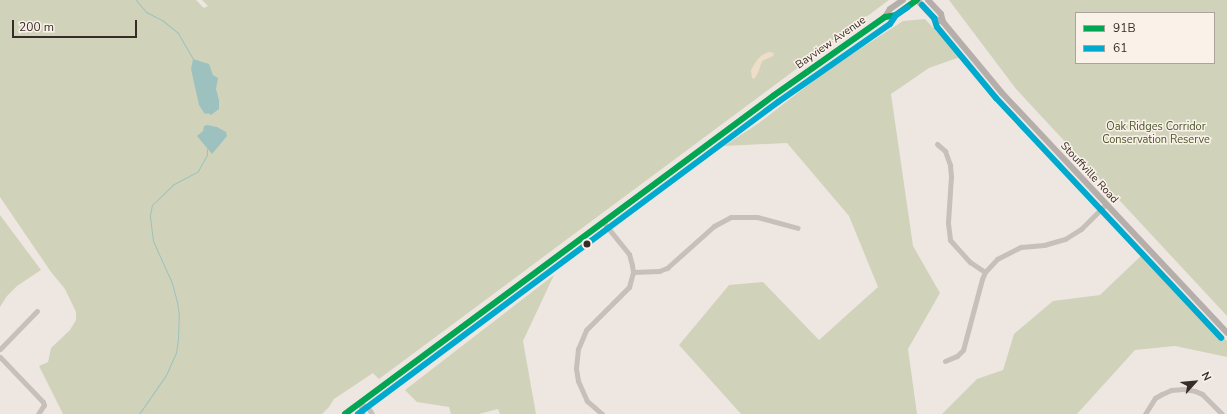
<!DOCTYPE html>
<html>
<head>
<meta charset="utf-8">
<style>
  body { margin:0 }
  #map { position:relative; width:1227px; height:414px; overflow:hidden; background:#eee7e1; font-family:"Nunito Sans",sans-serif }
  div>[style] { position:absolute }
  .green>* { inset:0; background:#d0d3ba }
  .sand>* { inset:0; background:#efdec7 }
  .water>* { inset:0; background:#9dc1bf }
  .stream>* { height:1px; margin:-0.5px; padding:0 0.5px; transform-origin:0.5px; border-radius:0.5px; background:#9dc1bf }
  .minor>* { height:5px; margin:-2.5px; padding:0 2.5px; transform-origin:2.5px; border-radius:2.5px; background:#c7bfba }
  .major>* { height:6px; margin:-3px; padding:0 3px; transform-origin:3px; border-radius:3px; background:#b6aeaa }
  .bus-1>* { height:6px; margin:-3px; padding:0 3px; transform-origin:3px; border-radius:3px; background:#00a651 }
  .bus-2>* { height:6px; margin:-3px; padding:0 3px; transform-origin:3px; border-radius:3px; background:#00a9ce }
  .dots>* { width:11px; height:11px; translate:-50% -50%; box-sizing:border-box; border:2px solid #faf1e9; border-radius:50% }
  span { translate:-50% -50%; white-space:nowrap; text-align:center; line-height:1.15; -webkit-text-stroke:3px #faf1e9; paint-order:stroke }
  .street-label { font-size:11px; color:#382c28 }
  .park-label { font-size:11px; color:#4a572b }
  .legend { position:absolute; left:1075px; top:12px; width:140px; height:52px; box-sizing:border-box; background:#faf1e9; border:1px solid #aca29c; margin:0; padding:5px 7px; list-style:none; font-size:12px; color:#382c28 }
  .legend li { display:flex; align-items:center; gap:8px; height:20px }
  .legend b { width:20px; border:1px solid #aca29c }
  .north { position:absolute; left:1175px; top:362px; width:40px; height:40px; -webkit-text-stroke:3px #faf1e9; paint-order:stroke; rotate:63deg; font-size:11px; font-weight:700; line-height:16px; text-align:center; color:#382c28 }
  .north::after { content:''; display:block; margin:auto; width:14px; height:18px; background:#382c28; clip-path:polygon(50% 0,100% 100%,50% 72%,0 100%) }
  .scale { position:absolute; left:12px; top:20px; width:125px; height:18px; box-sizing:border-box; border:2px solid #382c28; border-top:0; padding-left:5px; font-size:12px; line-height:14px; white-space:nowrap; color:#382c28; -webkit-text-stroke:3px #faf1e9; paint-order:stroke }
</style>
</head>
<body>
<div id="map">
  <div class="green">
    <div style="clip-path:polygon(0 0,196px 0,204px 8px,208px 6px,202px 0,889px 0,379px 379px,373px 373px,334px 399px,329px 407px,322px 414px,63px 414px,39px 366px,48px 362px,51px 348px,70px 330px,76px 320px,76px 312px,65px 289px,51px 272px,0 197px)"></div>
    <div style="clip-path:polygon(evenodd,949px 0,1227px 0,1227px 316px,1016px 89px,949px 0,1076px 13px,1214px 13px,1214px 63px,1076px 63px,1076px 13px)"></div>
    <div style="clip-path:polygon(925px 19px,960px 57px,929px 68px,891px 94px,913px 246px,940px 293px,908px 349px,917px 414px,741px 414px,679px 345px,729px 285px,763px 282px,819px 340px,878px 287px,849px 216px,787px 143px,724px 146px,759px 123px,826px 71px,903px 21px)"></div>
    <div style="clip-path:polygon(0 215px,41px 270px,17px 286px,7px 296px,0 307px)"></div>
    <div style="clip-path:polygon(1144px 253px,1227px 341px,1227px 357px,1175px 346px,1135px 350px,1077px 414px,942px 414px,977px 379px,1003px 370px,1014px 334px,1053px 301px,1100px 295px)"></div>
    <div style="clip-path:polygon(554px 275px,523px 341px,536px 414px,500px 414px,498px 409px,479px 414px,451px 414px,449px 407px,417px 402px,405px 390px)"></div>
  </div>
  <div class="sand">
    <div style="clip-path:polygon(769px 52px,774px 53px,773px 56px,762px 61px,758px 73px,754px 79px,752px 78px,751px 70px,757px 60px,762px 55px)"></div>
  </div>
  <div class="water">
    <div style="clip-path:polygon(193px 59px,209px 64px,213px 75px,218px 78px,216px 89px,219px 100px,219px 109px,211px 115px,208px 113px,206px 114px,204px 113px,199px 105px,191px 69px)"></div>
    <div style="clip-path:polygon(207px 125px,217px 127px,226px 132px,227px 136px,212px 154px,197px 136px,203px 131px,204px 126px)"></div>
  </div>
  <div class="stream">
    <div style="left:136px;top:0;width:16px;rotate:50deg"></div>
    <div style="left:146px;top:12px;width:18px;rotate:27deg"></div>
    <div style="left:162px;top:20px;width:21px;rotate:39deg"></div>
    <div style="left:178px;top:33px;width:30px;rotate:60deg"></div>
    <div style="left:139px;top:414px;width:47px;rotate:-55.3deg"></div>
    <div style="left:166px;top:375px;width:24px;rotate:-66deg"></div>
    <div style="left:176px;top:353px;width:15px;rotate:-82deg"></div>
    <div style="left:178px;top:338px;width:23px;rotate:-88deg"></div>
    <div style="left:179px;top:315px;width:13px;rotate:-99deg"></div>
    <div style="left:177px;top:302px;width:20px;rotate:-105deg"></div>
    <div style="left:172px;top:283px;width:46px;rotate:-114.3deg"></div>
    <div style="left:153px;top:241px;width:26px;rotate:-97deg"></div>
    <div style="left:150px;top:215px;width:10px;rotate:-79deg"></div>
    <div style="left:152px;top:205px;width:30px;rotate:-44deg"></div>
    <div style="left:174px;top:184px;width:27px;rotate:-28deg"></div>
    <div style="left:198px;top:171px;width:18px;rotate:-61deg"></div>
    <div style="left:207px;top:155px;width:6px;rotate:-90deg"></div>
  </div>
  <div class="minor">
    <div style="left:937px;top:144px;width:11px;rotate:41deg"></div>
    <div style="left:945px;top:151px;width:15px;rotate:70deg"></div>
    <div style="left:950px;top:165px;width:11px;rotate:85deg"></div>
    <div style="left:951px;top:176px;width:47px;rotate:93.7deg"></div>
    <div style="left:948px;top:223px;width:17px;rotate:83deg"></div>
    <div style="left:950px;top:240px;width:30px;rotate:48deg"></div>
    <div style="left:970px;top:262px;width:18px;rotate:34deg"></div>
    <div style="left:633px;top:272px;width:26px;rotate:-2deg"></div>
    <div style="left:659px;top:271px;width:9px;rotate:-21deg"></div>
    <div style="left:667px;top:268px;width:63px;rotate:-41.8deg"></div>
    <div style="left:714px;top:226px;width:19px;rotate:-28deg"></div>
    <div style="left:731px;top:217px;width:26px"></div>
    <div style="left:757px;top:217px;width:42px;rotate:15deg"></div>
    <div style="left:0;top:349px;width:53px;rotate:-45.8deg"></div>
    <div style="left:0;top:357px;width:62px;rotate:46.3deg"></div>
    <div style="left:43px;top:402px;width:3px;rotate:72deg"></div>
    <div style="left:44px;top:405px;width:11px;rotate:124deg"></div>
    <div style="left:945px;top:361px;width:13px;rotate:-23deg"></div>
    <div style="left:957px;top:356px;width:8px;rotate:-45deg"></div>
    <div style="left:963px;top:350px;width:73px;rotate:-75deg"></div>
    <div style="left:982px;top:279px;width:8px;rotate:-67deg"></div>
    <div style="left:985px;top:272px;width:18px;rotate:-47deg"></div>
    <div style="left:997px;top:259px;width:27px;rotate:-27deg"></div>
    <div style="left:1021px;top:247px;width:23px;rotate:-5deg"></div>
    <div style="left:1044px;top:245px;width:22px;rotate:-16deg"></div>
    <div style="left:1065px;top:239px;width:19px;rotate:-32deg"></div>
    <div style="left:1081px;top:229px;width:34px;rotate:-45deg"></div>
    <div style="left:360px;top:403px;width:9px;rotate:32deg"></div>
    <div style="left:368px;top:408px;width:7px;rotate:56deg"></div>
    <div style="left:360px;top:403px;width:11px;rotate:75deg"></div>
    <div style="left:602px;top:414px;width:20px;rotate:-139deg"></div>
    <div style="left:587px;top:401px;width:22px;rotate:-114deg"></div>
    <div style="left:578px;top:381px;width:13px;rotate:-99deg"></div>
    <div style="left:576px;top:368px;width:19px;rotate:-84deg"></div>
    <div style="left:578px;top:349px;width:21px;rotate:-67deg"></div>
    <div style="left:586px;top:330px;width:61px;rotate:-45deg"></div>
    <div style="left:629px;top:287px;width:16px;rotate:-75deg"></div>
    <div style="left:633px;top:272px;width:7px;rotate:-98deg"></div>
    <div style="left:632px;top:265px;width:11px;rotate:-105deg"></div>
    <div style="left:629px;top:254px;width:40px;rotate:-129deg"></div>
    <div style="left:1145px;top:414px;width:19px;rotate:-58deg"></div>
    <div style="left:1155px;top:398px;width:8px;rotate:-30deg"></div>
    <div style="left:1162px;top:394px;width:10px;rotate:-24deg"></div>
    <div style="left:1171px;top:390px;width:12px;rotate:-5deg"></div>
    <div style="left:1183px;top:389px;width:12px;rotate:9deg"></div>
    <div style="left:1195px;top:391px;width:8px;rotate:23deg"></div>
    <div style="left:1202px;top:394px;width:28px;rotate:45deg"></div>
  </div>
  <div class="major">
    <div style="left:917px;top:0;width:26px;rotate:47deg"></div>
    <div style="left:935px;top:19px;width:9px;rotate:21deg"></div>
    <div style="left:928px;top:0;width:19px;rotate:47deg"></div>
    <div style="left:941px;top:14px;width:8px;rotate:76deg"></div>
    <div style="left:943px;top:22px;width:92px;rotate:50.3deg"></div>
    <div style="left:1002px;top:93px;width:329px;rotate:46.8deg"></div>
    <div style="left:885px;top:17px;width:11px;rotate:-10deg"></div>
    <div style="left:896px;top:15px;width:26px;rotate:-36deg"></div>
    <div style="left:345px;top:414px;width:533px;rotate:-36.61deg"></div>
    <div style="left:773px;top:96px;width:137px;rotate:-35.2deg"></div>
    <div style="left:885px;top:17px;width:9px;rotate:-58deg"></div>
    <div style="left:890px;top:9px;width:16px;rotate:-35deg"></div>
  </div>
  <div class="bus-1">
    <div style="left:345px;top:414px;width:533px;rotate:-36.61deg"></div>
    <div style="left:773px;top:96px;width:137px;rotate:-35.2deg"></div>
    <div style="left:885px;top:17px;width:11px;rotate:-10deg"></div>
    <div style="left:896px;top:15px;width:26px;rotate:-36deg"></div>
  </div>
  <div class="bus-2">
    <div style="left:922px;top:5px;width:18px;rotate:47deg"></div>
    <div style="left:934px;top:18px;width:9px;rotate:72deg"></div>
    <div style="left:937px;top:27px;width:92px;rotate:50.3deg"></div>
    <div style="left:996px;top:98px;width:329px;rotate:46.8deg"></div>
    <div style="left:358px;top:414px;width:523px;rotate:-36.61deg"></div>
    <div style="left:778px;top:102px;width:136px;rotate:-34.9deg"></div>
    <div style="left:890px;top:24px;width:11px;rotate:-56deg"></div>
    <div style="left:896px;top:15px;width:14px;rotate:-34deg"></div>
  </div>
  <div class="dots">
    <div style="left:587px;top:244px;background:#382c28"></div>
  </div>
  <div class="street-label">
    <span style="left:831px;top:43px;rotate:-35deg">Bayview Avenue</span>
    <span style="left:1089px;top:173px;rotate:47deg">Stouffville Road</span>
  </div>
  <div class="park-label">
    <span style="left:1156px;top:134px">Oak Ridges Corridor<br>Conservation Reserve</span>
  </div>
  <ul class="legend">
  <li><b style="height:5px;background:#00a651"></b>91B</li>
  <li><b style="height:5px;background:#00a9ce"></b>61</li>
  </ul>
  <div class="north">N</div>
  <div class="scale">200 m</div>
</div>
</body>
</html>
